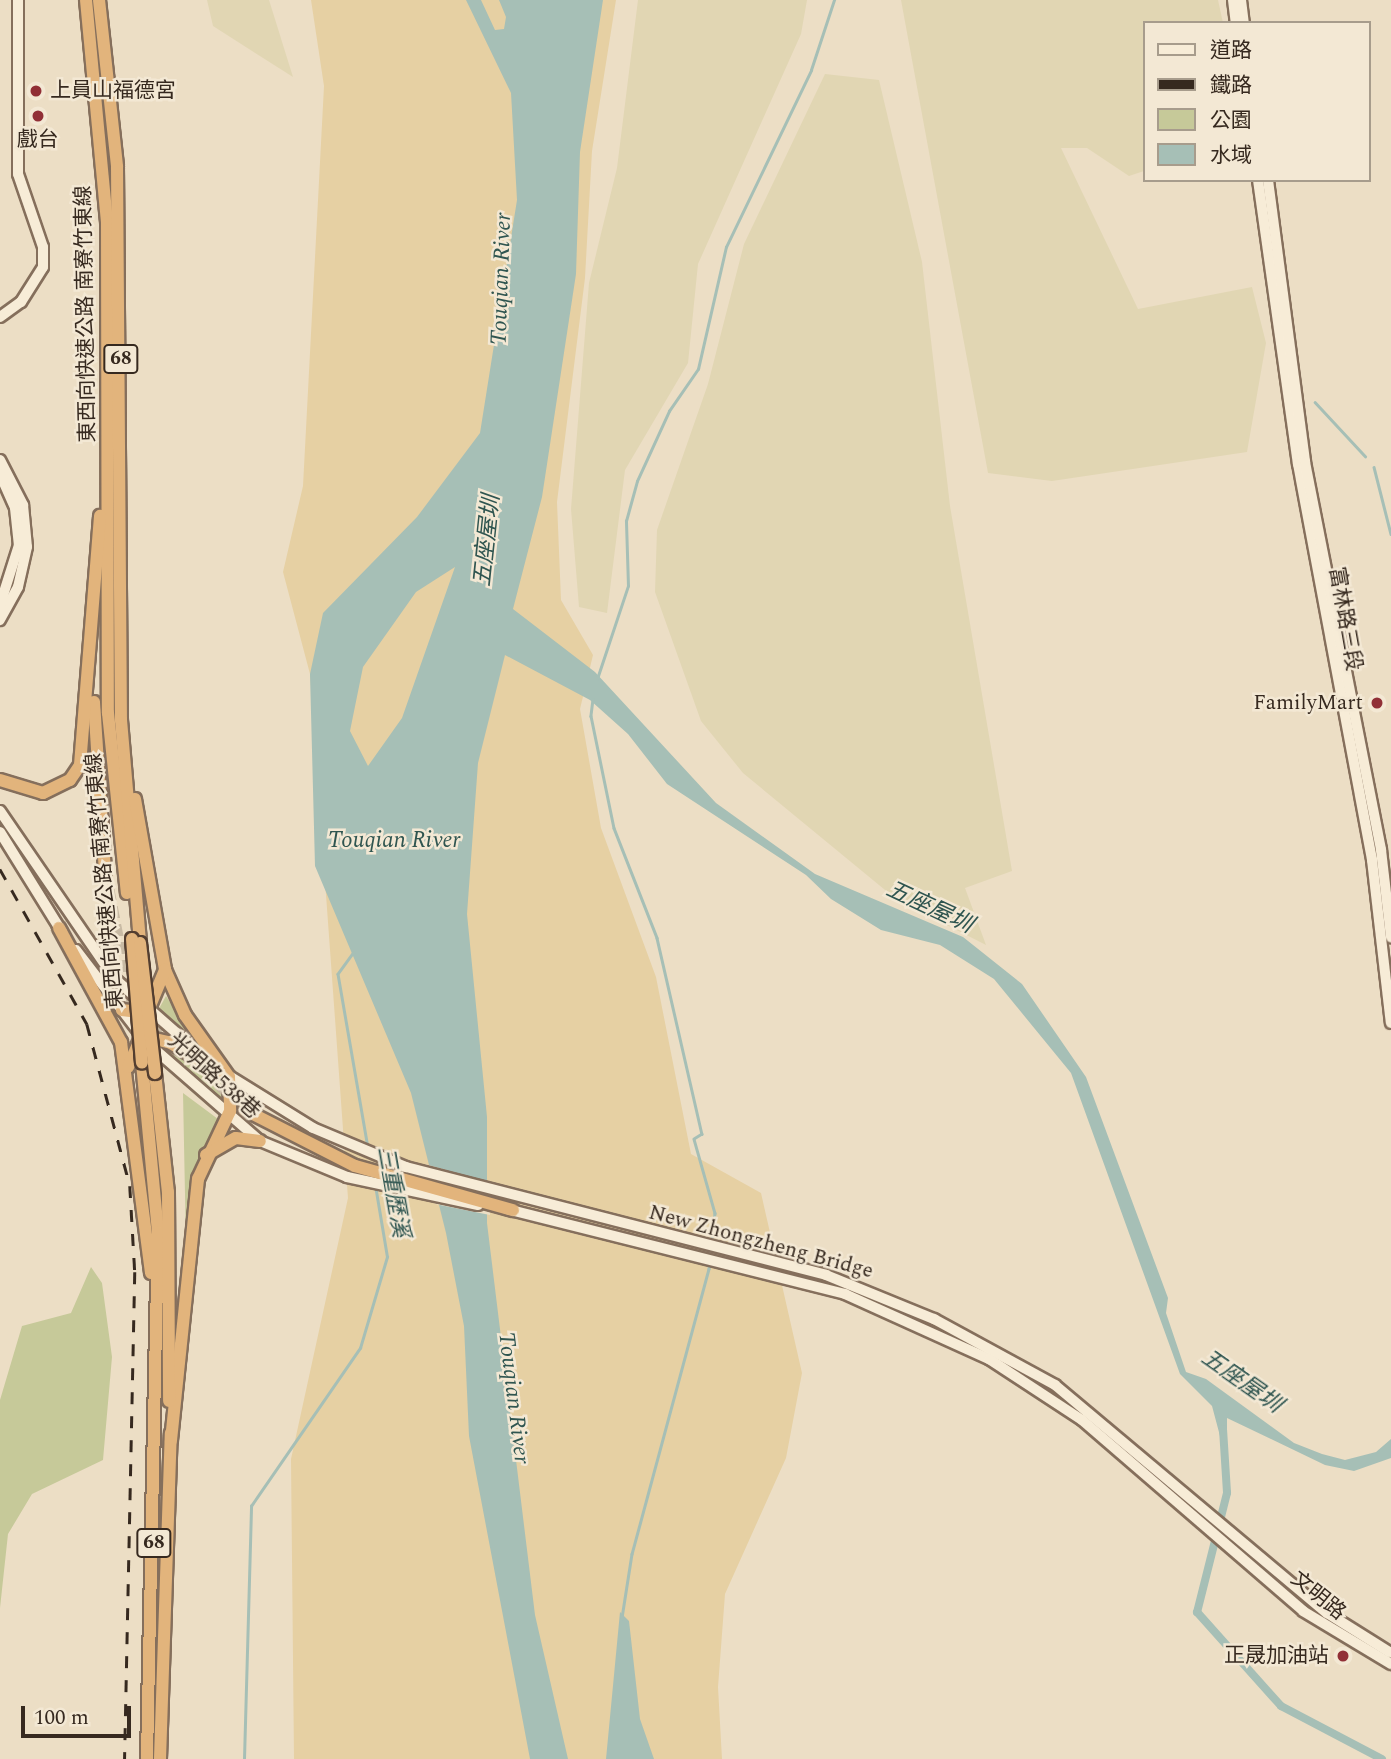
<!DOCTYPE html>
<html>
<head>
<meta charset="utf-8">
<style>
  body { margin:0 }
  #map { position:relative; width:1391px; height:1759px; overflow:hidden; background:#ecdec5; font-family:Spectral,"Noto Sans TC",serif }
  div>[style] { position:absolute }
  .farmland>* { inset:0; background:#e1d6b3 }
  .green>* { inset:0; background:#c6c999 }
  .sand>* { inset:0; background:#e6d0a3 }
  .water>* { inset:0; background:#a6bfb6 }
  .pier>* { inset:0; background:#ecdec5 }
  .stream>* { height:2.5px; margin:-1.25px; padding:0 1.25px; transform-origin:1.25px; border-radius:1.25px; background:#a6bfb6 }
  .canal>* { height:8px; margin:-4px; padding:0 4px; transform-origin:4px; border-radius:4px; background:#a6bfb6 }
  .trunk-tunnel>* { height:12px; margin-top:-6px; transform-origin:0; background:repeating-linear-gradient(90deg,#c8baa4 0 12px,transparent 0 18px) }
  .roads { filter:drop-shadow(2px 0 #856f5c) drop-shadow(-2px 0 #856f5c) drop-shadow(0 2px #856f5c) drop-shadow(0 -2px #856f5c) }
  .tertiary>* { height:10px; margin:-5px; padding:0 5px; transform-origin:5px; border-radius:5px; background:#f7ecd7 }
  .secondary>* { height:10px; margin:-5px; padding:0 5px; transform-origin:5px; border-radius:5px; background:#f7ecd7 }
  .trunk>* { height:12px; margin:-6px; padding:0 6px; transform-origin:6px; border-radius:6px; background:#e2b47c }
  .rail>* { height:2.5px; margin-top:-1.25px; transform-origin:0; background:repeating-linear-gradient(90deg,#36291f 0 12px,transparent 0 24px) }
  .bridges { filter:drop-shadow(2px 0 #533e30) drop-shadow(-2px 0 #533e30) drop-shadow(0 2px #533e30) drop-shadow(0 -2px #533e30) }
  .trunk-bridge>* { height:12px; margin:-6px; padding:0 6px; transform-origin:6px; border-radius:6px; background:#e2b47c }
  .dots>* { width:19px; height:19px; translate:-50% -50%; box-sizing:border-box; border:4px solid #f3e8d4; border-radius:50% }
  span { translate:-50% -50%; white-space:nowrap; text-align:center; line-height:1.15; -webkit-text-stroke:5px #f3e8d4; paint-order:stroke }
  .shield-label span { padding:2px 5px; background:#f3e8d4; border:2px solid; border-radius:5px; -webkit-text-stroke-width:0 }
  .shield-label { font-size:19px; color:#36291f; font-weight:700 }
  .poi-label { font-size:21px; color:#36291f }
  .left { translate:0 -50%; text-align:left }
  .right { translate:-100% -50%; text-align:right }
  .street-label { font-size:21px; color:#36291f }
  .water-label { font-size:23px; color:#2f5550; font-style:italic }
  .legend { position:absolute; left:1143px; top:21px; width:228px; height:161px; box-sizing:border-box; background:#f3e8d4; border:2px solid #a79c8c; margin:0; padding:9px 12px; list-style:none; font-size:21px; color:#36291f }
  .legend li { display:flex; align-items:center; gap:14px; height:35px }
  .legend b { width:35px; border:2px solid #a79c8c }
  .scale { position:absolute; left:21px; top:1706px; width:110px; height:32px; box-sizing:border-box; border:4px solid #36291f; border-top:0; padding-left:9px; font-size:21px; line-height:24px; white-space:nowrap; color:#36291f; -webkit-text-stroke:5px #f3e8d4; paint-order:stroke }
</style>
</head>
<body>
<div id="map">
  <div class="farmland">
    <div style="clip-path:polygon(207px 0,269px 0,293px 77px,213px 26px)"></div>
    <div style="clip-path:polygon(638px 0,807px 0,801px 34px,698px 264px,688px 363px,625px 470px,607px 613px,579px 607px,571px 509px,589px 283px,617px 168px)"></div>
    <div style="clip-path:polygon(901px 0,1218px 0,1223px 23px,1144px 23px,1144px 171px,1129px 176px,1087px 148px,1061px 148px,1138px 309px,1252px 287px,1266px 343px,1247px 452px,1052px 481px,988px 473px)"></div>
    <div style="clip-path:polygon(825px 74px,879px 80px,922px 262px,950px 506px,1012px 871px,965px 888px,986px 945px,896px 899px,743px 773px,701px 721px,655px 592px,657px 530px,708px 384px,744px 244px)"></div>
  </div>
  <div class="green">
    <div style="clip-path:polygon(166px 996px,198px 1044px,156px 1014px)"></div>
    <div style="clip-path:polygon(148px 1039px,223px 1080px,225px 1104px,193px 1077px)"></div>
    <div style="clip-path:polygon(183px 1093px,218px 1119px,203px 1154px,186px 1246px)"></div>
    <div style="clip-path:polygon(91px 1267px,102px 1283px,112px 1357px,103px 1460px,32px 1494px,8px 1534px,0 1608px,0 1400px,22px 1326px,71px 1313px)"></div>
  </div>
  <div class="sand">
    <div style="clip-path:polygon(311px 0,616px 0,592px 151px,585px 278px,557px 502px,561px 600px,593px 655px,580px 709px,601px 828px,656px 977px,691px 1154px,761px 1193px,802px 1373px,786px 1458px,725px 1594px,718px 1687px,722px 1759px,294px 1759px,291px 1459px,348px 1198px,310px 674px,283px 572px,303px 486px,324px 86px)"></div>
  </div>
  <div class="water">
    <div style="clip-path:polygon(evenodd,466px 0,481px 0,495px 30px,504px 29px,506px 17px,499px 0,603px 0,580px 152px,576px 274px,542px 497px,513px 609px,595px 672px,716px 803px,815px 874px,963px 937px,1022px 984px,1086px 1077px,1168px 1298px,1166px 1313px,1186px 1372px,1206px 1379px,1294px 1443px,1322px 1454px,1345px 1460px,1376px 1452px,1391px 1439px,1391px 1458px,1354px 1471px,1325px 1465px,1227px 1418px,1227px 1441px,1220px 1436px,1212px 1406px,1180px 1374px,1071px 1073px,994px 979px,940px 945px,881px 930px,831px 899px,806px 875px,667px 784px,628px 734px,590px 700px,505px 655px,478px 763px,467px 914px,487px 1117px,487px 1223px,535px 1615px,568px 1759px,530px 1759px,469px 1436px,464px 1326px,446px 1233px,411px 1093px,315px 866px,310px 674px,323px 613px,417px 517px,480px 433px,517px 200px,511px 93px,466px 0,455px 567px,402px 718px,368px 766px,350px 731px,363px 667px,416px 592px,455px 567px)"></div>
    <div style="clip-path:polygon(620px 1612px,629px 1621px,640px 1719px,654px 1759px,606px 1759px)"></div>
  </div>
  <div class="pier">
    <div style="clip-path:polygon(425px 1164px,491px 1183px,490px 1215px,435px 1204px)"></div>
  </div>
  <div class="stream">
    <div style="left:1315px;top:402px;width:74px;rotate:47.2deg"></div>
    <div style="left:1374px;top:467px;width:69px;rotate:75.8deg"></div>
    <div style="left:597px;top:679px;width:98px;rotate:-71.6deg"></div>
    <div style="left:628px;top:586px;width:65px;rotate:-91.8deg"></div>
    <div style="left:626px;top:521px;width:41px;rotate:-74.6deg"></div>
    <div style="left:637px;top:481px;width:77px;rotate:-65.4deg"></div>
    <div style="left:669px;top:411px;width:51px;rotate:-55.4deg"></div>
    <div style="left:698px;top:369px;width:125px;rotate:-77.1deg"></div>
    <div style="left:726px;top:247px;width:196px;rotate:-64.3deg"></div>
    <div style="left:811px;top:70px;width:74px;rotate:-71.8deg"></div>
    <div style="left:593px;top:699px;width:17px;rotate:97deg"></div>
    <div style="left:591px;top:716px;width:114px;rotate:78.4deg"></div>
    <div style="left:614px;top:828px;width:118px;rotate:68.6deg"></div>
    <div style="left:657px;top:938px;width:201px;rotate:77.1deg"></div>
    <div style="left:702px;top:1134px;width:9px;rotate:148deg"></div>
    <div style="left:694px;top:1139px;width:77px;rotate:74.2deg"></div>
    <div style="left:715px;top:1213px;width:56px;rotate:96.1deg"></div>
    <div style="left:709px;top:1269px;width:295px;rotate:105.1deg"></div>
    <div style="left:632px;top:1554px;width:65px;rotate:98.9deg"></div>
    <div style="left:354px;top:952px;width:27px;rotate:126deg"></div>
    <div style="left:338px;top:974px;width:177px;rotate:80.2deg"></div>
    <div style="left:244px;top:1759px;width:253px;rotate:-88.4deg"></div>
    <div style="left:251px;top:1506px;width:192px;rotate:-55.4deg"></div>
    <div style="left:360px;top:1348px;width:95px;rotate:-73.5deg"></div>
    <div style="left:387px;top:1257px;width:73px;rotate:-99.5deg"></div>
  </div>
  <div class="canal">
    <div style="left:1223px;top:1429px;width:64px;rotate:86.4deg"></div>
    <div style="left:1227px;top:1493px;width:123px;rotate:104.1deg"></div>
    <div style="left:1197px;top:1612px;width:126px;rotate:48.2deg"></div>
    <div style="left:1281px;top:1706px;width:114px;rotate:27.7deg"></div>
  </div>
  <div class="trunk-tunnel">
    <div style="left:105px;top:872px;width:127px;rotate:79.1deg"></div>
    <div style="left:129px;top:997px;width:162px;rotate:44.2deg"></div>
  </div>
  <div class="roads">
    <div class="tertiary">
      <div style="left:0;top:317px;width:26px;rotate:-36deg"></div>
      <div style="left:21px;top:302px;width:41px;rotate:-57.8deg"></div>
      <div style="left:43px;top:267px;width:20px;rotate:-90deg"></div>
      <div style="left:43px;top:247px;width:77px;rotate:-108.9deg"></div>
      <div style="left:18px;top:174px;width:174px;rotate:-90deg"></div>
      <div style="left:0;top:460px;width:51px;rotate:62.9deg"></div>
      <div style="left:23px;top:505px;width:42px;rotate:84.6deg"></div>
      <div style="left:27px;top:547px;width:41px;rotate:102.7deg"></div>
      <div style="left:18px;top:587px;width:38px;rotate:119deg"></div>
      <div style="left:0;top:474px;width:37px;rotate:66deg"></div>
      <div style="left:15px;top:508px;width:37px;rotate:84deg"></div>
      <div style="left:19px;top:545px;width:63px;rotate:107.6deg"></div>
      <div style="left:0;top:811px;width:204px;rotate:55.6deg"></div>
      <div style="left:115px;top:979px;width:121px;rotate:41.3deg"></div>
      <div style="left:0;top:832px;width:118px;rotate:58.2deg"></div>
      <div style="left:76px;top:950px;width:103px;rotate:52.5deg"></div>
      <div style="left:151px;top:1046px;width:145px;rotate:41.1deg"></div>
      <div style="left:260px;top:1141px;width:94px;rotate:22.5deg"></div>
      <div style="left:347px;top:1177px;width:134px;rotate:12.1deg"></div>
      <div style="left:226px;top:1074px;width:102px;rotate:31.8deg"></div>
      <div style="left:313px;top:1128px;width:101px;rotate:22.8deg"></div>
      <div style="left:406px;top:1167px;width:434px;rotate:14.4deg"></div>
      <div style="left:826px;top:1275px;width:117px;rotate:22.2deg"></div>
      <div style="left:934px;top:1319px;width:138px;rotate:28.6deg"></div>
      <div style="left:1055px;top:1385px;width:355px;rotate:40deg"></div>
      <div style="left:1327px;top:1613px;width:75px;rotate:32deg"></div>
      <div style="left:507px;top:1209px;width:349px;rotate:14.1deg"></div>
      <div style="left:845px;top:1294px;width:158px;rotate:24.3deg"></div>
      <div style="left:989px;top:1359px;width:111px;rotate:33.3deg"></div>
      <div style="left:1082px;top:1420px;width:292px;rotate:40.8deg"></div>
      <div style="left:1303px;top:1611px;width:103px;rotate:31.1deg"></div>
    </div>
    <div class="secondary">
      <div style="left:1233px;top:0;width:23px;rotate:83deg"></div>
      <div style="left:1241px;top:0;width:23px;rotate:83deg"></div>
      <div style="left:1258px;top:180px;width:287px;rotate:82deg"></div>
      <div style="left:1298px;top:464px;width:403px;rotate:79.4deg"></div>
      <div style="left:1372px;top:860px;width:164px;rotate:83.4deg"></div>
      <div style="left:1268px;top:180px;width:284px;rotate:82.5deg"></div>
      <div style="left:1305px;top:462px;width:395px;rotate:78.9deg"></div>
      <div style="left:1381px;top:850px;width:88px;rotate:83.4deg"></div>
    </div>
    <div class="trunk">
      <div style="left:86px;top:0;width:223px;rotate:84.6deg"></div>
      <div style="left:107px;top:222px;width:491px;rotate:89.9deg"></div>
      <div style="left:108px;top:713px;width:181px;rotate:84deg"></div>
      <div style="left:99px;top:0;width:168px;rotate:83.8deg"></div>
      <div style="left:117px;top:167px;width:553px;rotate:89.59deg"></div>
      <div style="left:121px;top:720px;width:224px;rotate:85.1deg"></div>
      <div style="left:94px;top:702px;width:170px;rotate:86.3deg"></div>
      <div style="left:0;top:780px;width:45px;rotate:16.8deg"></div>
      <div style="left:43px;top:793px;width:30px;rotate:-26deg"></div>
      <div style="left:70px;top:780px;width:18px;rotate:-56deg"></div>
      <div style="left:80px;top:765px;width:250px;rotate:-85.4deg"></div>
      <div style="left:135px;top:799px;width:174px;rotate:80deg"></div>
      <div style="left:165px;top:970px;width:49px;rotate:66deg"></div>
      <div style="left:185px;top:1015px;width:76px;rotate:54.6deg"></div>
      <div style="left:229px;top:1077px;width:34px;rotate:88deg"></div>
      <div style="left:230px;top:1111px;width:75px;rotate:115.2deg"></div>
      <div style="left:198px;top:1179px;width:263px;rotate:95.9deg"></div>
      <div style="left:59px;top:928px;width:130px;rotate:61.5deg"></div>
      <div style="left:121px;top:1042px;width:233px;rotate:82.6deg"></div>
      <div style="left:122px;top:1010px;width:25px;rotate:7deg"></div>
      <div style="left:147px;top:1013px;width:47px;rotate:-67.3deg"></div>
      <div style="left:142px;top:1063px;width:170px;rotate:84.6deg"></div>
      <div style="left:158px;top:1232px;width:527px;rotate:91.2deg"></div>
      <div style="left:128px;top:1067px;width:34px;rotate:-66deg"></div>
      <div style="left:142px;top:1036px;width:28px;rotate:13deg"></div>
      <div style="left:169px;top:1042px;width:61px;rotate:30.3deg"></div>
      <div style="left:155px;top:1073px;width:120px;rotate:83.8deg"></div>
      <div style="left:168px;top:1192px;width:209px;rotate:89.7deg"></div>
      <div style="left:245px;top:1110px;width:123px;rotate:27deg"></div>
      <div style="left:355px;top:1166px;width:164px;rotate:15.6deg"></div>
      <div style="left:206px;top:1155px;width:34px;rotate:-30deg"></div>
      <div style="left:236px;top:1138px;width:24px;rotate:7deg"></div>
      <div style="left:160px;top:1759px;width:326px;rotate:-88.1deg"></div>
    </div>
  </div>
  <div class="rail">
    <div style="left:0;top:869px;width:178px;rotate:60.7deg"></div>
    <div style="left:87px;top:1024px;width:168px;rotate:75.1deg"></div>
    <div style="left:130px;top:1186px;width:86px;rotate:86.7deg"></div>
    <div style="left:135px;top:1272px;width:487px;rotate:91.2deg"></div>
  </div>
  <div class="bridges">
    <div class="trunk-bridge">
      <div style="left:132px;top:939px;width:124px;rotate:85.4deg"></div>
      <div style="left:140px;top:943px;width:131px;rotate:83.4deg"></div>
    </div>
  </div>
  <div class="dots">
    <div style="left:36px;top:91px;background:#912f36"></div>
    <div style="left:38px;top:116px;background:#912f36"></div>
    <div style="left:1377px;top:703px;background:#912f36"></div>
    <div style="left:1343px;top:1656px;background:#912f36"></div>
  </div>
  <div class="shield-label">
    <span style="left:121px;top:359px">68</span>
    <span style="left:154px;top:1543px">68</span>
  </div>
  <div class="poi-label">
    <span class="left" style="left:50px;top:91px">上員山福德宮</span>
    <span style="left:38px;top:140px">戲台</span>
    <span class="right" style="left:1363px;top:703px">FamilyMart</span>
    <span class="right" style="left:1329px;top:1656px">正晟加油站</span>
  </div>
  <div class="street-label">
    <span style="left:86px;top:314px;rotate:-91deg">東西向快速公路 南寮竹東線</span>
    <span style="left:1345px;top:619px;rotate:80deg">富林路三段</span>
    <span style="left:105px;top:881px;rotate:-95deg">東西向快速公路 南寮竹東線</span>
    <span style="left:214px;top:1076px;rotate:42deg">光明路538巷</span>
    <span style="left:761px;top:1242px;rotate:15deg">New Zhongzheng Bridge</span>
    <span style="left:1318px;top:1596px;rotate:39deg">文明路</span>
  </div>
  <div class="water-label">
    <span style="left:502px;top:279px;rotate:-88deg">Touqian River</span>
    <span style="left:488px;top:541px;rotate:-84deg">五座屋圳</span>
    <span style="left:394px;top:841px">Touqian River</span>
    <span style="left:929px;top:908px;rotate:25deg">五座屋圳</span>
    <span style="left:392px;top:1192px;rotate:80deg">三重歷溪</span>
    <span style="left:1241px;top:1382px;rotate:35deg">五座屋圳</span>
    <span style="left:513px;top:1398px;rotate:83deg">Touqian River</span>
  </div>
  <ul class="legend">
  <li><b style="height:9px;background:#f7ecd7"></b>道路</li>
  <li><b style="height:9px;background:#36291f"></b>鐵路</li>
  <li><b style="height:19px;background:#c6c999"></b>公園</li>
  <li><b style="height:19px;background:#a6bfb6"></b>水域</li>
  </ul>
  <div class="scale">100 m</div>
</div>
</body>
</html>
